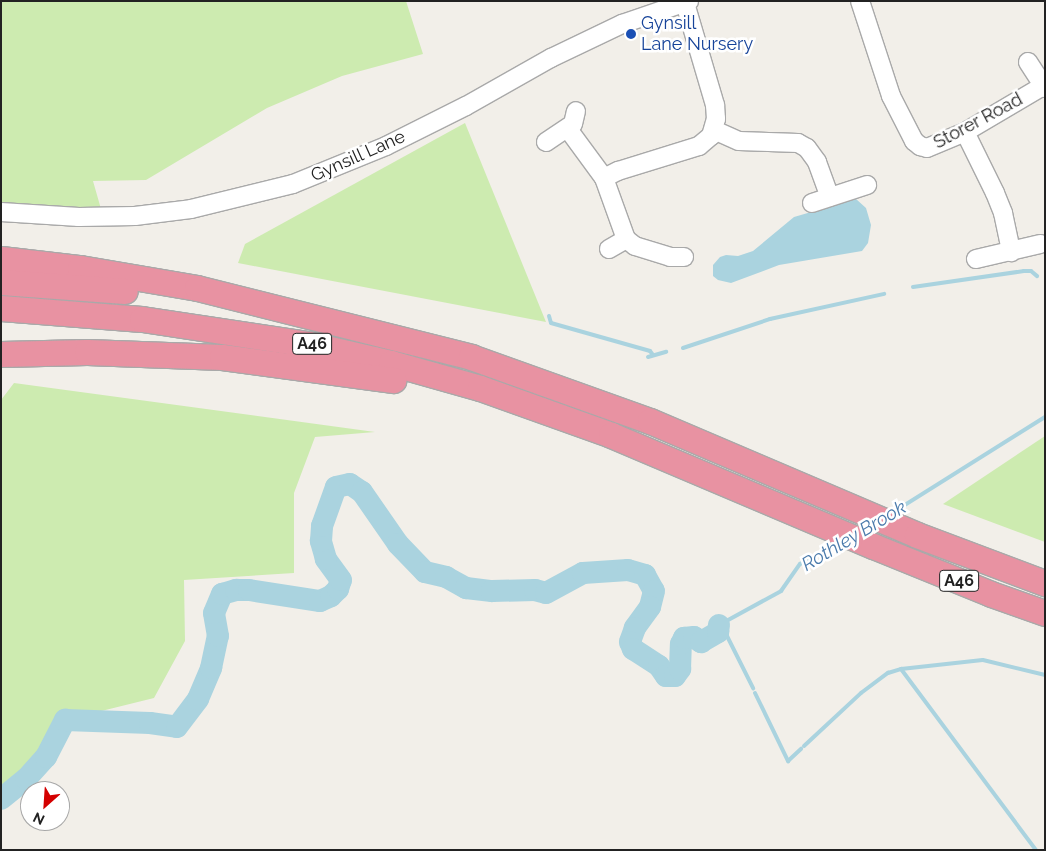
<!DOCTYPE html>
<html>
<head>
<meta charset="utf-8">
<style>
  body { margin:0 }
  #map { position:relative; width:1046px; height:851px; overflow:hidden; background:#f2efe9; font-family:Raleway,sans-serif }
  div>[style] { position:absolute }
  .grass>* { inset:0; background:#cdebb0 }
  .water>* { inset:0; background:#aad3df }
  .stream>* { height:4px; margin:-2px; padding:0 2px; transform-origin:2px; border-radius:2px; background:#aad3df }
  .river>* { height:22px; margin:-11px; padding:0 11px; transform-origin:11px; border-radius:11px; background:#aad3df }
  .roads { filter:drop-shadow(1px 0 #a9a9a9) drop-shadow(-1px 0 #a9a9a9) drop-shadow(0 1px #a9a9a9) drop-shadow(0 -1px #a9a9a9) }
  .minor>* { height:18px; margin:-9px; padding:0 9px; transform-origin:9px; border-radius:9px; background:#fff }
  .highway>* { height:25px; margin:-12.5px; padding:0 12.5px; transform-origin:12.5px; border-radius:12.5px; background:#e892a2 }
  .dots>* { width:14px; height:14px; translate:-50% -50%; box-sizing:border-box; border:2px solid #fff; border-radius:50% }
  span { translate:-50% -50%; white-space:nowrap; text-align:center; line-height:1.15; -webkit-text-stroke:5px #fff; paint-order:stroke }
  .shield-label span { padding:1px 4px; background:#fff; border:1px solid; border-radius:4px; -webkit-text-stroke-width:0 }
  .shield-label { font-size:16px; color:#222; font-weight:700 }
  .transit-label { font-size:18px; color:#164399 }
  .left { translate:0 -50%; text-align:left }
  .street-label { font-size:18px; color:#222 }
  .water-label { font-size:19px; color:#4a7aab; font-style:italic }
  .frame { position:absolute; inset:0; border:2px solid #222; pointer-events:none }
  .north { position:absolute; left:20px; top:781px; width:50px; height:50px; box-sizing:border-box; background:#fff; border:1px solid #a7a7a7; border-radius:50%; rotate:206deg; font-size:14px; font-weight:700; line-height:20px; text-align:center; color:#222 }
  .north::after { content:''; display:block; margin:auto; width:18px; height:22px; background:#d40000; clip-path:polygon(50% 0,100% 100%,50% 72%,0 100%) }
</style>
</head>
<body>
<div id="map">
  <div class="grass">
    <div style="clip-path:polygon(1px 1px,406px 1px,423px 54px,342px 76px,267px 108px,146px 180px,93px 181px,101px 209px,59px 209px,1px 205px)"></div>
    <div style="clip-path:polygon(465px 123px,546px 322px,238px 263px,245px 244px)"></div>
    <div style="clip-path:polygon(14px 383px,375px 432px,315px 437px,294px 493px,294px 573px,184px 580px,185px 641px,154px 698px,65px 720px,30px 776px,1px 798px,1px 400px)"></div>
    <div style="clip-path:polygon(1045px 436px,1045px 542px,943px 504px)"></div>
  </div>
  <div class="water">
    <div style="clip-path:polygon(856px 199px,866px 208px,871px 225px,868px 243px,862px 251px,779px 265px,731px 283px,718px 280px,713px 276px,713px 265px,720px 257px,726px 255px,738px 256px,753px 251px,794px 217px)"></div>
  </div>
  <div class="stream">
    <div style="left:913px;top:287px;width:112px;rotate:-8.2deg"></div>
    <div style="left:1024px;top:271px;width:7px"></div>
    <div style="left:1031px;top:271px;width:8px;rotate:40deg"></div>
    <div style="left:549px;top:316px;width:7px;rotate:74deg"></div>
    <div style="left:551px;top:323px;width:103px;rotate:15.8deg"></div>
    <div style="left:650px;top:351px;width:5px;rotate:53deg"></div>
    <div style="left:683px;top:348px;width:92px;rotate:-18.4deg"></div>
    <div style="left:770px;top:319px;width:117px;rotate:-12.4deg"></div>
    <div style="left:648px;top:357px;width:19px;rotate:-16deg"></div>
    <div style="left:892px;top:513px;width:181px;rotate:-32.1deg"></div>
    <div style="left:721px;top:624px;width:72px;rotate:63.4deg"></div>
    <div style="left:719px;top:625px;width:71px;rotate:-28.7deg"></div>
    <div style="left:781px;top:591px;width:33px;rotate:-55deg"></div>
    <div style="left:800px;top:564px;width:45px;rotate:-27.7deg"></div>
    <div style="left:901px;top:669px;width:226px;rotate:53.3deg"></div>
    <div style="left:755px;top:693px;width:76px;rotate:64.1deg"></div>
    <div style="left:788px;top:761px;width:18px;rotate:-43deg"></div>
    <div style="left:804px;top:746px;width:78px;rotate:-42.9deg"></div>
    <div style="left:861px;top:693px;width:34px;rotate:-37deg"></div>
    <div style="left:888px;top:673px;width:14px;rotate:-17deg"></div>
    <div style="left:901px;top:669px;width:82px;rotate:-6.3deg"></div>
    <div style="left:983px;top:660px;width:64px;rotate:13.6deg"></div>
  </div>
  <div class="river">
    <div style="left:1px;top:799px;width:32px;rotate:-39deg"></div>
    <div style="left:26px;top:779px;width:30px;rotate:-48deg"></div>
    <div style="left:46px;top:757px;width:42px;rotate:-62.8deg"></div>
    <div style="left:65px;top:720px;width:85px;rotate:2deg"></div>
    <div style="left:150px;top:723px;width:27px;rotate:8deg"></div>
    <div style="left:177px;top:727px;width:35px;rotate:-53deg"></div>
    <div style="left:198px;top:699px;width:34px;rotate:-67deg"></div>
    <div style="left:211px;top:668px;width:33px;rotate:-78deg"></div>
    <div style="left:218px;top:636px;width:23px;rotate:-100deg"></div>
    <div style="left:214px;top:613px;width:21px;rotate:-67deg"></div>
    <div style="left:222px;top:594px;width:15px;rotate:-16deg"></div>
    <div style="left:236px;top:590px;width:13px"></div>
    <div style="left:249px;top:590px;width:72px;rotate:8.8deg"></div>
    <div style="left:320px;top:601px;width:12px;rotate:-24deg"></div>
    <div style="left:331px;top:596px;width:10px;rotate:-45deg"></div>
    <div style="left:338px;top:589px;width:9px;rotate:-72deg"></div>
    <div style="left:341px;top:580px;width:26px;rotate:-126deg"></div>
    <div style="left:326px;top:559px;width:19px;rotate:-106deg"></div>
    <div style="left:321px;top:541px;width:15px;rotate:-86deg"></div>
    <div style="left:322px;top:526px;width:41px;rotate:-70.3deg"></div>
    <div style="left:336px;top:487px;width:14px;rotate:-12deg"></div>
    <div style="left:350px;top:484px;width:14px;rotate:34deg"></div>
    <div style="left:362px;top:492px;width:63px;rotate:55.3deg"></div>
    <div style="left:398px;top:544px;width:39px;rotate:46deg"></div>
    <div style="left:425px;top:572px;width:22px;rotate:13deg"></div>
    <div style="left:446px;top:577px;width:23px;rotate:29deg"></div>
    <div style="left:466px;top:588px;width:26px;rotate:7deg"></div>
    <div style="left:492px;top:591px;width:43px;rotate:-1.3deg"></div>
    <div style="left:535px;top:590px;width:11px;rotate:15deg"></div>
    <div style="left:546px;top:593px;width:42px;rotate:-28.4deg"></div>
    <div style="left:583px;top:573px;width:45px;rotate:-3.8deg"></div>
    <div style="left:628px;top:570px;width:18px;rotate:16deg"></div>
    <div style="left:645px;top:575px;width:18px;rotate:61deg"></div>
    <div style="left:654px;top:591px;width:16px;rotate:104deg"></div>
    <div style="left:650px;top:607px;width:26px;rotate:126deg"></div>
    <div style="left:635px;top:628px;width:15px;rotate:110deg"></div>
    <div style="left:630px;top:642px;width:8px;rotate:67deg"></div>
    <div style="left:633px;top:649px;width:31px;rotate:33deg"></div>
    <div style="left:659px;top:666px;width:12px;rotate:55deg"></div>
    <div style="left:666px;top:676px;width:9px"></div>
    <div style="left:675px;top:676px;width:9px;rotate:-54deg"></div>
    <div style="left:680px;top:669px;width:25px;rotate:-88deg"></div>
    <div style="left:681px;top:644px;width:7px;rotate:-63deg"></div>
    <div style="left:684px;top:638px;width:10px;rotate:-6deg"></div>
    <div style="left:694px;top:637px;width:9px;rotate:36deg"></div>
    <div style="left:701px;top:642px;width:20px;rotate:-30deg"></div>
    <div style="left:718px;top:632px;width:7px;rotate:-82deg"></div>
  </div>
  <div class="roads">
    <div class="minor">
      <div style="left:860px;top:1px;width:100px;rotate:71.9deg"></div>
      <div style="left:891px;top:96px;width:51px;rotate:62.9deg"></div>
      <div style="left:914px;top:141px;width:8px;rotate:40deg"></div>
      <div style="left:920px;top:146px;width:7px;rotate:16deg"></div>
      <div style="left:927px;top:148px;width:41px;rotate:-22.8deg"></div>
      <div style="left:965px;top:132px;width:91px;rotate:-30.5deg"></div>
      <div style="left:1028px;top:62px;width:31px;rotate:57deg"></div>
      <div style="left:568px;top:129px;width:61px;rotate:53.7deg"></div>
      <div style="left:604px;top:178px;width:65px;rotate:70.2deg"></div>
      <div style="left:626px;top:239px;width:11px;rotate:38deg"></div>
      <div style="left:635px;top:246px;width:37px;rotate:17deg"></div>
      <div style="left:670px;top:257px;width:14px"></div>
      <div style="left:714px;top:130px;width:27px;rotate:24deg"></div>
      <div style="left:739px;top:141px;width:59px;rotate:1.9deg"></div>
      <div style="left:798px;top:143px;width:10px;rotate:29deg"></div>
      <div style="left:807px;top:148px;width:17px;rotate:54deg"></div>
      <div style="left:817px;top:162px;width:37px;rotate:70deg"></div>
      <div style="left:965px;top:132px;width:68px;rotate:63.8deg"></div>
      <div style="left:995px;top:193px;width:22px;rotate:68deg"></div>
      <div style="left:1003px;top:213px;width:40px;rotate:78deg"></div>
      <div style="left:546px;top:142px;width:32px;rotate:-34deg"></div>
      <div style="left:573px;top:124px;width:13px;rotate:-77deg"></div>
      <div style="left:604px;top:178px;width:16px;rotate:-27deg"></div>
      <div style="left:618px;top:171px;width:85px;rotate:-17.2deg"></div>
      <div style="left:699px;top:146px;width:16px;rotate:-40deg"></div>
      <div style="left:711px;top:136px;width:18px;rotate:-74deg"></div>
      <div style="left:716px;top:119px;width:14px;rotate:-94deg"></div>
      <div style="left:715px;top:105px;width:106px;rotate:-106.4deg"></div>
      <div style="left:812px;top:203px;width:58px;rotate:-18.1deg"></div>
      <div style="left:1px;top:212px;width:78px;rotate:3.7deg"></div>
      <div style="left:79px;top:217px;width:56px;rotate:-1deg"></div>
      <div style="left:135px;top:216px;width:56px;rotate:-7.1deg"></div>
      <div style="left:191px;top:209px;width:105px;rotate:-13.8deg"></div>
      <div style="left:293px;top:184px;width:100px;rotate:-22.2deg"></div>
      <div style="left:386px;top:146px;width:89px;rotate:-26.6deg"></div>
      <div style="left:466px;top:106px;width:98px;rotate:-29.5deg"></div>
      <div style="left:551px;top:58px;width:79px;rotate:-25.6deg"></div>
      <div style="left:622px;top:24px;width:71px;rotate:-18.9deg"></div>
      <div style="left:609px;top:249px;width:20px;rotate:-30deg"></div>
      <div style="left:976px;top:259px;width:66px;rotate:-13.2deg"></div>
    </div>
    <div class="highway">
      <div style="left:1px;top:259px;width:80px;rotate:6.5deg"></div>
      <div style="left:80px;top:268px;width:119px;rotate:9.7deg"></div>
      <div style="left:197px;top:288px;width:283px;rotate:14.1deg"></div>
      <div style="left:471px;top:357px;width:190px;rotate:19.7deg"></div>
      <div style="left:650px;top:421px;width:290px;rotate:23.1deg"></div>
      <div style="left:917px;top:535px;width:137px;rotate:20.6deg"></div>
      <div style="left:1px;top:282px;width:124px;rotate:4.2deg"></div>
      <div style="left:1px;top:308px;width:141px;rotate:4.5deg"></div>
      <div style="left:142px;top:319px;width:168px;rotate:8.6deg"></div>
      <div style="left:308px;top:344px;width:85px;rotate:12.9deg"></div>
      <div style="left:391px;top:363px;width:92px;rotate:15.7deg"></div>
      <div style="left:480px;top:388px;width:139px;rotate:19.7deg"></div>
      <div style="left:611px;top:435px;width:285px;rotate:23deg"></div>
      <div style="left:873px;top:546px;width:127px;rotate:22.1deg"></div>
      <div style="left:991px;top:594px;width:57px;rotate:19.4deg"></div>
      <div style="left:1px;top:354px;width:86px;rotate:-1.3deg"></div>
      <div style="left:87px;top:352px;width:135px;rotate:2.1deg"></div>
      <div style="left:222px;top:357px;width:173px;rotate:7.7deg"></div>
    </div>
  </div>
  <div class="dots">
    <div style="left:631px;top:34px;background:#1a4fb4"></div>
  </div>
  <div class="shield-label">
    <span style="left:312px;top:344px">A46</span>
    <span style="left:959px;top:581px">A46</span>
  </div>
  <div class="transit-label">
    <span class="left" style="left:641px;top:34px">Gynsill<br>Lane Nursery</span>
  </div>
  <div class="street-label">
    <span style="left:978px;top:121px;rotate:-28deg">Storer Road</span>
    <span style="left:358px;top:156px;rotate:-24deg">Gynsill Lane</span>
  </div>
  <div class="water-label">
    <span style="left:854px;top:536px;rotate:-31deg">Rothley Brook</span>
  </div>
  <div class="frame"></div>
  <div class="north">N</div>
</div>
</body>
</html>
